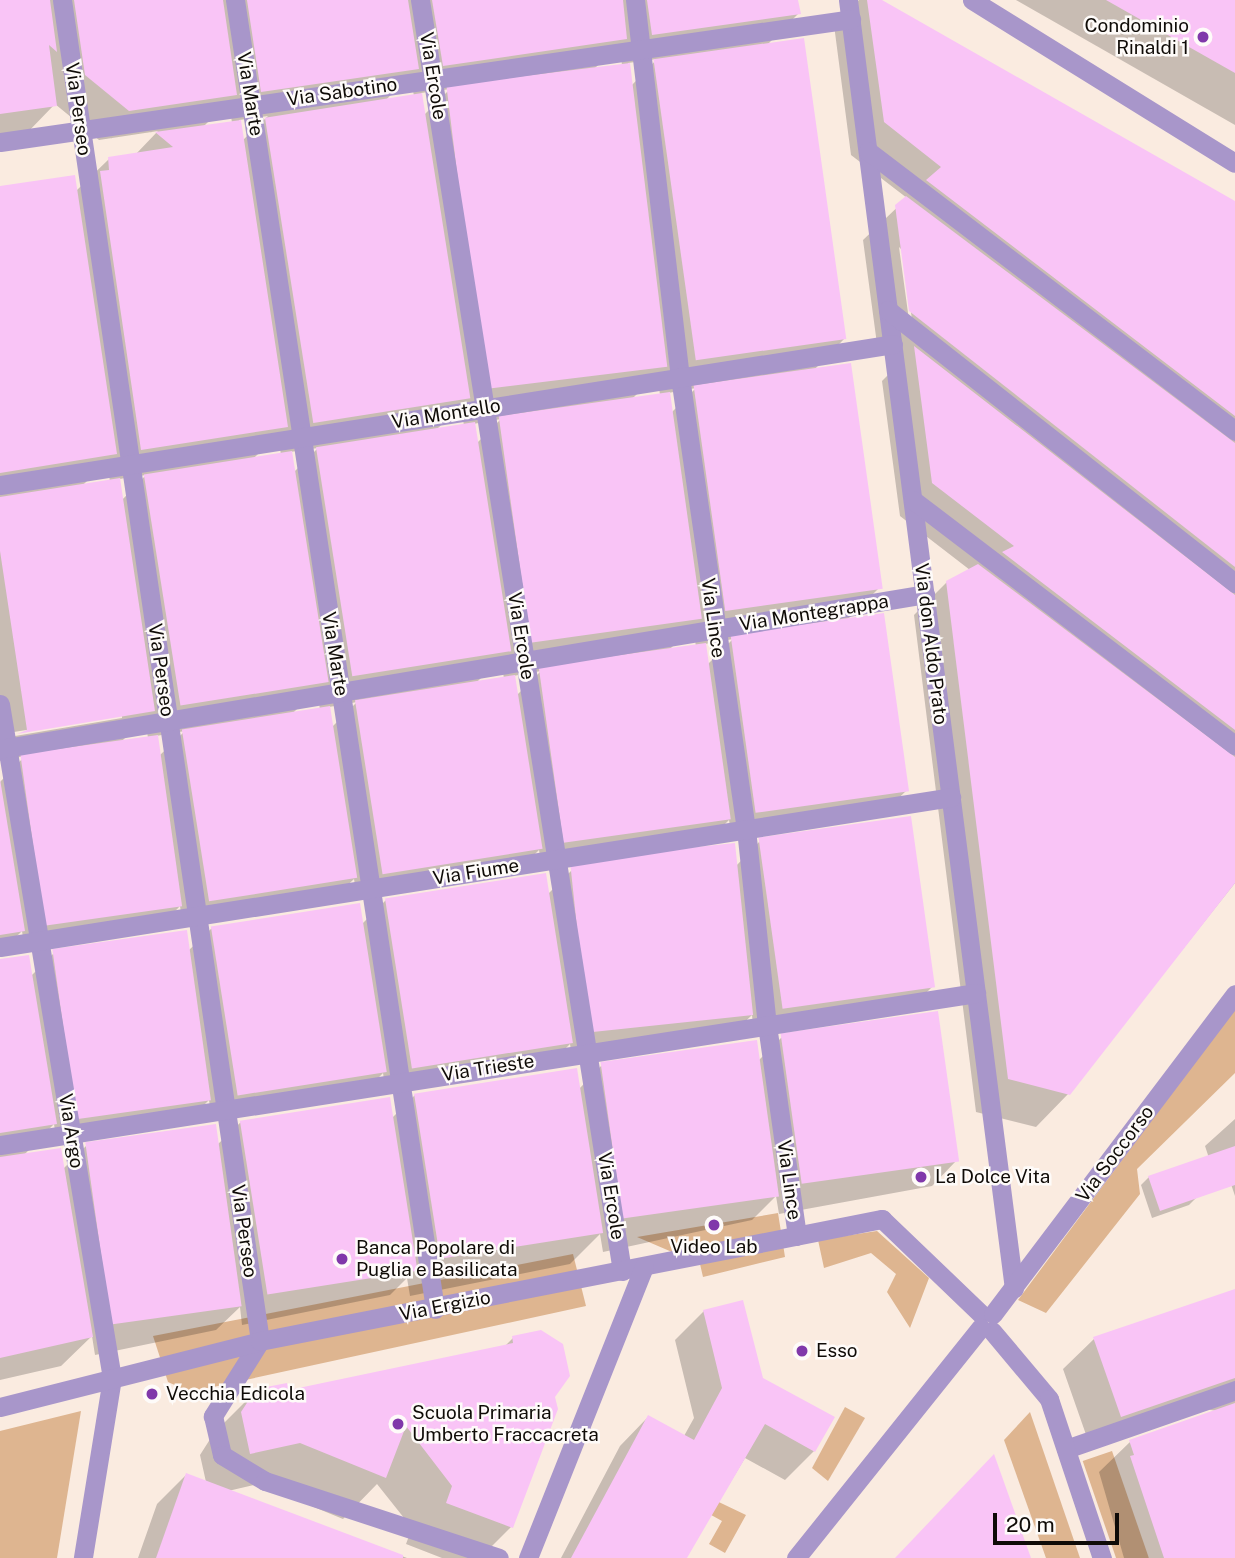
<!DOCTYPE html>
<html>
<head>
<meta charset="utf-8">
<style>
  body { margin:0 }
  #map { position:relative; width:1235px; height:1558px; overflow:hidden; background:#faebe0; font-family:"Public Sans",sans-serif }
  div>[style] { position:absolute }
  .green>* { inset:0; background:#deb590; transform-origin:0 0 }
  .shadow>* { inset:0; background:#0003 }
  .building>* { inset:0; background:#f9c4f6; transform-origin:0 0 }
  .pedestrian>* { height:19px; margin:-9.5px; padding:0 9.5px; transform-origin:9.5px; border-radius:9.5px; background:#a896ca }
  .minor>* { height:19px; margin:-9.5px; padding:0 9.5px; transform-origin:9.5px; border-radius:9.5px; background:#a896ca }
  .tertiary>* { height:19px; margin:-9.5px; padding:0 9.5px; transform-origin:9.5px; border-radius:9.5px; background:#a896ca }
  .dots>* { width:19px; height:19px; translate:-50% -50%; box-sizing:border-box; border:4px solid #fefbf9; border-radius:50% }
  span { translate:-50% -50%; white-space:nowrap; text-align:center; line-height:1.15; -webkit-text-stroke:5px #fefbf9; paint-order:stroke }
  .poi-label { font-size:19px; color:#0f0b07 }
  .right { translate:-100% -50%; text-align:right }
  .left { translate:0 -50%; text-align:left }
  .street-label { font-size:19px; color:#0f0b07 }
  .scale { position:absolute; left:993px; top:1513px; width:126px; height:32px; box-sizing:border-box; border:4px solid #0f0b07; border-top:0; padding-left:9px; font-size:21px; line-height:24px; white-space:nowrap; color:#0f0b07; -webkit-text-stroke:5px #fefbf9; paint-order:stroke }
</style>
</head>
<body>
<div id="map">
  <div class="green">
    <div style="clip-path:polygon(1235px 1008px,1235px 1073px,1137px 1169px,1140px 1194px,1046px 1313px,1018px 1300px)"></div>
    <div style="clip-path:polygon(778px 1213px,785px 1257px,703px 1277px,700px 1264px,637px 1237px)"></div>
    <div style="clip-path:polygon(877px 1231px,929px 1278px,910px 1328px,887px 1292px,896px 1274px,871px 1253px,824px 1268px,818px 1240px)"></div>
    <div style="clip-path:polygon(573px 1254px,586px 1306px,190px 1392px,168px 1382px,153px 1336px)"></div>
    <div style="clip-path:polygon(845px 1407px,865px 1418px,828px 1481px,812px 1468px)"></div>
    <div style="clip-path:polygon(81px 1411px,57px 1558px,0 1558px,0 1431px)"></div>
    <div style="clip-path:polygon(1030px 1412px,1080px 1558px,1046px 1558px,1004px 1440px)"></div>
    <div style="left:1112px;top:1451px;width:113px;height:31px;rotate:71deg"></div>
    <div style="clip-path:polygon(702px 1494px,746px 1515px,725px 1553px,709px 1544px,722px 1521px,695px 1506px)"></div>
  </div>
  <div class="shadow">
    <div style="clip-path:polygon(evenodd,0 0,797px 0,799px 13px,767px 45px,845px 338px,813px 371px,879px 588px,846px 621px,906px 791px,881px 815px,732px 839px,729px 820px,706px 843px,542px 869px,539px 850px,516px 873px,357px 898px,354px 879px,330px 902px,183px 926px,180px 906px,157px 930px,25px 951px,22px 931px,0 953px,0 782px,25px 756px,0 761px,0 188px,76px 191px,109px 159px,135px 155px,158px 131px,99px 140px,55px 104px,25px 135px,0 139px,0 0,620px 44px,622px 66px,593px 70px,620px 44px,0 0,657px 59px,631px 86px,628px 63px,657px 59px,0 0,410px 75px,414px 96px,385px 101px,410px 75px,0 0,450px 89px,424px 115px,421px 93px,450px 89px,0 0,229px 101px,232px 123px,203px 127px,229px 101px,0 0,268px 116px,242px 141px,239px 120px,268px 116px,0 0,657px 374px,660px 395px,632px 399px,657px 374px,0 0,696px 388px,671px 413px,668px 393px,696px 388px,0 0,461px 406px,464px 426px,436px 430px,461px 406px,0 0,501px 419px,476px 444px,473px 424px,501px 419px,0 0,278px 434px,281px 455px,253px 459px,278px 434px,0 0,318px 448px,293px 473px,290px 452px,318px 448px,0 0,107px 461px,110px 482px,82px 486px,107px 461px,0 0,146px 475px,122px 500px,119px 479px,146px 475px,0 0,693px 626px,696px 647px,668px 651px,693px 626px,0 0,733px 639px,708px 664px,705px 644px,733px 639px,0 0,501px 658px,504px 679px,476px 683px,501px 658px,0 0,541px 671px,516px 696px,513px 676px,541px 671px,0 0,317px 689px,320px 710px,292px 714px,317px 689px,0 0,357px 702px,332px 727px,329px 707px,357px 702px,0 0,122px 714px,122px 718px,9px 737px,8px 733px,122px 714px,0 0,145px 718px,148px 738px,120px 743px,145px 718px,0 0,185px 731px,159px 756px,156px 736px,185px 731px)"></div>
    <div style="clip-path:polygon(evenodd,859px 0,879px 0,1235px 203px,1235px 883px,1069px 1093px,1036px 1127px,976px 1112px,914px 615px,947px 582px,970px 570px,900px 516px,882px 381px,900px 363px,877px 344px,863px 240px,907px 198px,851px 155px,834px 25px,859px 0,899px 247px,903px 251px,912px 320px,909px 320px,899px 247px)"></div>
    <div style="clip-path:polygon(1016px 0,1235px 0,1235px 125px)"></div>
    <div style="clip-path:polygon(760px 841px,933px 986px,908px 1011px,754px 1035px,752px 1015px,727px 1039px,573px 1063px,570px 1044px,547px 1067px,386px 1092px,383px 1073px,360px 1097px,212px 1120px,209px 1100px,185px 1124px,57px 1144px,54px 1124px,23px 1156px,63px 1169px,86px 1146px,217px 1145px,241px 1122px,392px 1118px,415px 1095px,579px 1089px,602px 1065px,758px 1061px,782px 1037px,956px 1161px,932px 1186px,779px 1214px,776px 1196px,752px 1220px,603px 1252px,600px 1234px,570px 1264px,410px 1296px,407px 1278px,390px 1295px,242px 1325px,240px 1307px,216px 1330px,95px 1355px,92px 1336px,61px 1366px,0 1380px,0 960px,31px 976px,54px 953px,188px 951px,212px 928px,362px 924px,386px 900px,548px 894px,571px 871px,736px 866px)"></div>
    <div style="clip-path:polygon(1235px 1119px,1235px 1196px,1230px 1181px,1218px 1185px,1205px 1146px)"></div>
    <div style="clip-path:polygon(1149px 1177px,1197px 1197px,1189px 1205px,1152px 1218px,1141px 1185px)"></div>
    <div style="clip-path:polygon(1235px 1291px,1235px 1558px,1124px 1558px,1099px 1472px,1130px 1442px,1217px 1411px,1199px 1408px,1090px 1446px,1063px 1369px,1094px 1339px)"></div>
    <div style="clip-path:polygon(704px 1311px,814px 1451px,785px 1480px,745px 1458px,685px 1558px,561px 1558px,620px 1446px,648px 1417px,684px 1436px,694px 1418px,675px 1340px)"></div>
    <div style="clip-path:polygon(513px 1338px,553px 1397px,511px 1527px,480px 1558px,442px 1558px,406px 1544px,412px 1528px,377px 1484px,343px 1519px,258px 1484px,228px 1491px,407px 1558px,138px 1558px,157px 1504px,186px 1475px,206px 1482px,200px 1455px,214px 1433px,256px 1391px,288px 1392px,504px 1347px)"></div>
  </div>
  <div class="building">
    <div style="clip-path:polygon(0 0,50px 0,57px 52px,49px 45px,57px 106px,0 114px)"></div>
    <div style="clip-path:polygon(74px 0,223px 0,237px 95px,129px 111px,85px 75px)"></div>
    <div style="clip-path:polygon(247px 0,408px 0,419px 69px,261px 92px)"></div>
    <div style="clip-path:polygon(432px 0,623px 0,627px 39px,443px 66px)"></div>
    <div style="clip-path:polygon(647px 0,798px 0,801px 14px,652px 35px)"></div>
    <div style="clip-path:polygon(867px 0,882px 0,1235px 201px,1235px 416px,926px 180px,941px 167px,884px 122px)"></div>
    <div style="clip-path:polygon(1106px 0,1235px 0,1235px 73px)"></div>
    <div style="left:804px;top:38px;width:304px;height:152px;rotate:82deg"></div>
    <div style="left:630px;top:63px;width:306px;height:185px;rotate:83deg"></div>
    <div style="left:422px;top:93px;width:309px;height:159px;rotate:81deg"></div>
    <div style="clip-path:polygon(241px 120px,288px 427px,141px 450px,100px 171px,109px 170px,108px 157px,173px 147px,155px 132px)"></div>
    <div style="clip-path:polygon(75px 175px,117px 454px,0 473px,0 186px)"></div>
    <div style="clip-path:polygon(906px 196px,1235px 443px,1235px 567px,909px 311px,895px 205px)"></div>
    <div style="clip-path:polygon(914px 346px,1235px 595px,1235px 730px,1002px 552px,1014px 546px,932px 483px)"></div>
    <div style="left:851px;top:363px;width:228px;height:159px;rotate:82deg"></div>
    <div style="left:670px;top:392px;width:229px;height:173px;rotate:82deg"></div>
    <div style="left:475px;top:422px;width:232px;height:161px;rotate:81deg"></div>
    <div style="left:292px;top:451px;width:234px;height:150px;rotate:81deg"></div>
    <div style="clip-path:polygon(120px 478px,155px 711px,17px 734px,27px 730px,0 551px,0 497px)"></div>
    <div style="clip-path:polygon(978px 564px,1235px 757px,1235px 883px,1070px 1095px,1008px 1079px,946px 581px)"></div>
    <div style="left:884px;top:613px;width:180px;height:155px;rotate:82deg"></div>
    <div style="left:706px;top:643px;width:178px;height:169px;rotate:82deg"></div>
    <div style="left:515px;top:675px;width:176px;height:162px;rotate:81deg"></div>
    <div style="left:330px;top:706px;width:174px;height:150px;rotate:81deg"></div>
    <div style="left:158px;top:735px;width:173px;height:139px;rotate:82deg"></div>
    <div style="clip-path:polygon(0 779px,25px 931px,0 935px)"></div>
    <div style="left:911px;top:816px;width:173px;height:154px;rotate:82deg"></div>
    <div style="left:735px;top:843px;width:173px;height:166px;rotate:84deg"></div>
    <div style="left:546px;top:873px;width:172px;height:163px;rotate:81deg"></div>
    <div style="left:360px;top:903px;width:171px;height:151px;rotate:81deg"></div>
    <div style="left:187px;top:930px;width:172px;height:136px;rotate:82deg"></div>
    <div style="clip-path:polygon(29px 955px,57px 1124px,0 1133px,0 959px)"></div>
    <div style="left:938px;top:1011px;width:152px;height:159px;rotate:82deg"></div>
    <div style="left:757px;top:1040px;width:158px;height:158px;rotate:82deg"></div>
    <div style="left:577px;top:1068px;width:167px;height:165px;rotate:81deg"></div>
    <div style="left:390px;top:1097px;width:176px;height:152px;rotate:81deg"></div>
    <div style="left:216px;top:1124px;width:184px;height:132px;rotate:82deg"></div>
    <div style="clip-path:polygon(1235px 1146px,1235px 1185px,1160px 1211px,1148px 1176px)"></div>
    <div style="clip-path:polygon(61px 1148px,93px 1337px,0 1358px,0 1157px)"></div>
    <div style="clip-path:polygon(1235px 1289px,1235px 1378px,1121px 1417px,1093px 1337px)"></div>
    <div style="clip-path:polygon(743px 1300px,763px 1378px,835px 1417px,815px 1452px,765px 1424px,687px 1558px,571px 1558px,648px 1415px,694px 1440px,722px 1388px,703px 1310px)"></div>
    <div style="clip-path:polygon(541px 1330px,563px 1344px,570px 1376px,555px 1397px,558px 1409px,513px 1528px,446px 1503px,452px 1486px,406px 1426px,386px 1478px,300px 1443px,250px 1454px,241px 1412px,256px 1389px,287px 1383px,289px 1390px,513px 1343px,512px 1336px)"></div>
    <div style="clip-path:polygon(1235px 1403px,1235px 1558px,1164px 1558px,1130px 1456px,1134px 1455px,1129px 1440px)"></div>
    <div style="clip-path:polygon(994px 1454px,1031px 1558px,895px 1558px)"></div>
    <div style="clip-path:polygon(186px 1473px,403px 1555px,403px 1558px,156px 1558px)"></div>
  </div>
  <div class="pedestrian">
    <div style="left:260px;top:1341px;width:89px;rotate:122.1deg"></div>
    <div style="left:213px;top:1416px;width:40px;rotate:77deg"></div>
    <div style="left:222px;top:1455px;width:50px;rotate:31.2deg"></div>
    <div style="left:265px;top:1481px;width:246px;rotate:18.2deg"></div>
  </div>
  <div class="minor">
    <div style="left:62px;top:0;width:1356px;rotate:81.6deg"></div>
    <div style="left:235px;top:0;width:1324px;rotate:81.31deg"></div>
    <div style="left:420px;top:0;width:1287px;rotate:80.97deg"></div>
    <div style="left:635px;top:0;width:380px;rotate:83.2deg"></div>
    <div style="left:680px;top:377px;width:457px;rotate:81.7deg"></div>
    <div style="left:746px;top:829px;width:197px;rotate:83.9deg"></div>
    <div style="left:767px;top:1025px;width:213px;rotate:81.9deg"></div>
    <div style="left:848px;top:0;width:1299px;rotate:82.66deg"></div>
    <div style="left:972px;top:0;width:309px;rotate:31.8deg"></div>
    <div style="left:0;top:142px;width:860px;rotate:-8.22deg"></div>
    <div style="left:868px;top:151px;width:462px;rotate:37.3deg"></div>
    <div style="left:888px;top:310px;width:442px;rotate:38.2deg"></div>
    <div style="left:0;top:485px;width:904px;rotate:-8.97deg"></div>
    <div style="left:913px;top:500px;width:405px;rotate:37.3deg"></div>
    <div style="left:0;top:704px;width:683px;rotate:80.57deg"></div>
    <div style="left:112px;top:1378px;width:182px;rotate:99.2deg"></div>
    <div style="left:0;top:749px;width:938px;rotate:-9.51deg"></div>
    <div style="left:0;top:947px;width:963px;rotate:-8.96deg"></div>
    <div style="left:0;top:1145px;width:988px;rotate:-8.85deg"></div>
    <div style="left:0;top:1407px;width:268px;rotate:-14.2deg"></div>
    <div style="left:260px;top:1341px;width:634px;rotate:-11.1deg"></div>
    <div style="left:882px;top:1219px;width:137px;rotate:43.8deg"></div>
    <div style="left:1066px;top:1449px;width:179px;rotate:-19.2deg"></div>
    <div style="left:528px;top:1558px;width:313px;rotate:-68.3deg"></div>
  </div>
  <div class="tertiary">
    <div style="left:993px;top:1314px;width:401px;rotate:-52.9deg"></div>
    <div style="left:992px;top:1331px;width:89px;rotate:50deg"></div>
    <div style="left:1049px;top:1399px;width:168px;rotate:71.6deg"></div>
    <div style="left:796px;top:1558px;width:295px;rotate:-51.3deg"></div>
  </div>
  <div class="dots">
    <div style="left:1203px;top:37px;background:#8038aa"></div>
    <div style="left:921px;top:1177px;background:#8038aa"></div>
    <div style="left:714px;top:1225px;background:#8038aa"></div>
    <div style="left:342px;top:1259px;background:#8038aa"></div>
    <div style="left:802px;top:1351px;background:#8038aa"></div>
    <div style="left:152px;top:1394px;background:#8038aa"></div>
    <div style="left:398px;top:1424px;background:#8038aa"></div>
  </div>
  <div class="poi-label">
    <span class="right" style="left:1189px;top:37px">Condominio<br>Rinaldi 1</span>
    <span class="left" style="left:935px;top:1177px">La Dolce Vita</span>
    <span style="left:714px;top:1247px">Video Lab</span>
    <span class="left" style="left:356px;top:1259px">Banca Popolare di<br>Puglia e Basilicata</span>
    <span class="left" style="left:816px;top:1351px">Esso</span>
    <span class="left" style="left:166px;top:1394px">Vecchia Edicola</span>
    <span class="left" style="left:412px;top:1424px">Scuola Primaria<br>Umberto Fraccacreta</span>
  </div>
  <div class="street-label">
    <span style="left:433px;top:76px;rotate:81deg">Via Ercole</span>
    <span style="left:342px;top:92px;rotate:-8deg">Via Sabotino</span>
    <span style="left:250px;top:94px;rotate:81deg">Via Marte</span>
    <span style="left:78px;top:109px;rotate:82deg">Via Perseo</span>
    <span style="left:446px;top:414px;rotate:-9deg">Via Montello</span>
    <span style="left:814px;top:613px;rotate:-9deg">Via Montegrappa</span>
    <span style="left:713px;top:618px;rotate:82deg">Via Lince</span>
    <span style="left:521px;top:636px;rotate:81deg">Via Ercole</span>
    <span style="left:931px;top:644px;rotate:83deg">Via don Aldo Prato</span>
    <span style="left:335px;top:654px;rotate:81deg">Via Marte</span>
    <span style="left:161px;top:670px;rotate:82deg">Via Perseo</span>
    <span style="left:476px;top:872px;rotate:-9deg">Via Fiume</span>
    <span style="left:488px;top:1068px;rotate:-9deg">Via Trieste</span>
    <span style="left:71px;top:1131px;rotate:81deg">Via Argo</span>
    <span style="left:1115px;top:1154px;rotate:-53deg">Via Soccorso</span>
    <span style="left:789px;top:1180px;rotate:82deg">Via Lince</span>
    <span style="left:611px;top:1196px;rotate:81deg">Via Ercole</span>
    <span style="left:244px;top:1231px;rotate:82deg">Via Perseo</span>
    <span style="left:445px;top:1306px;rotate:-11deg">Via Ergizio</span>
  </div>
  <div class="scale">20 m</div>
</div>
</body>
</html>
